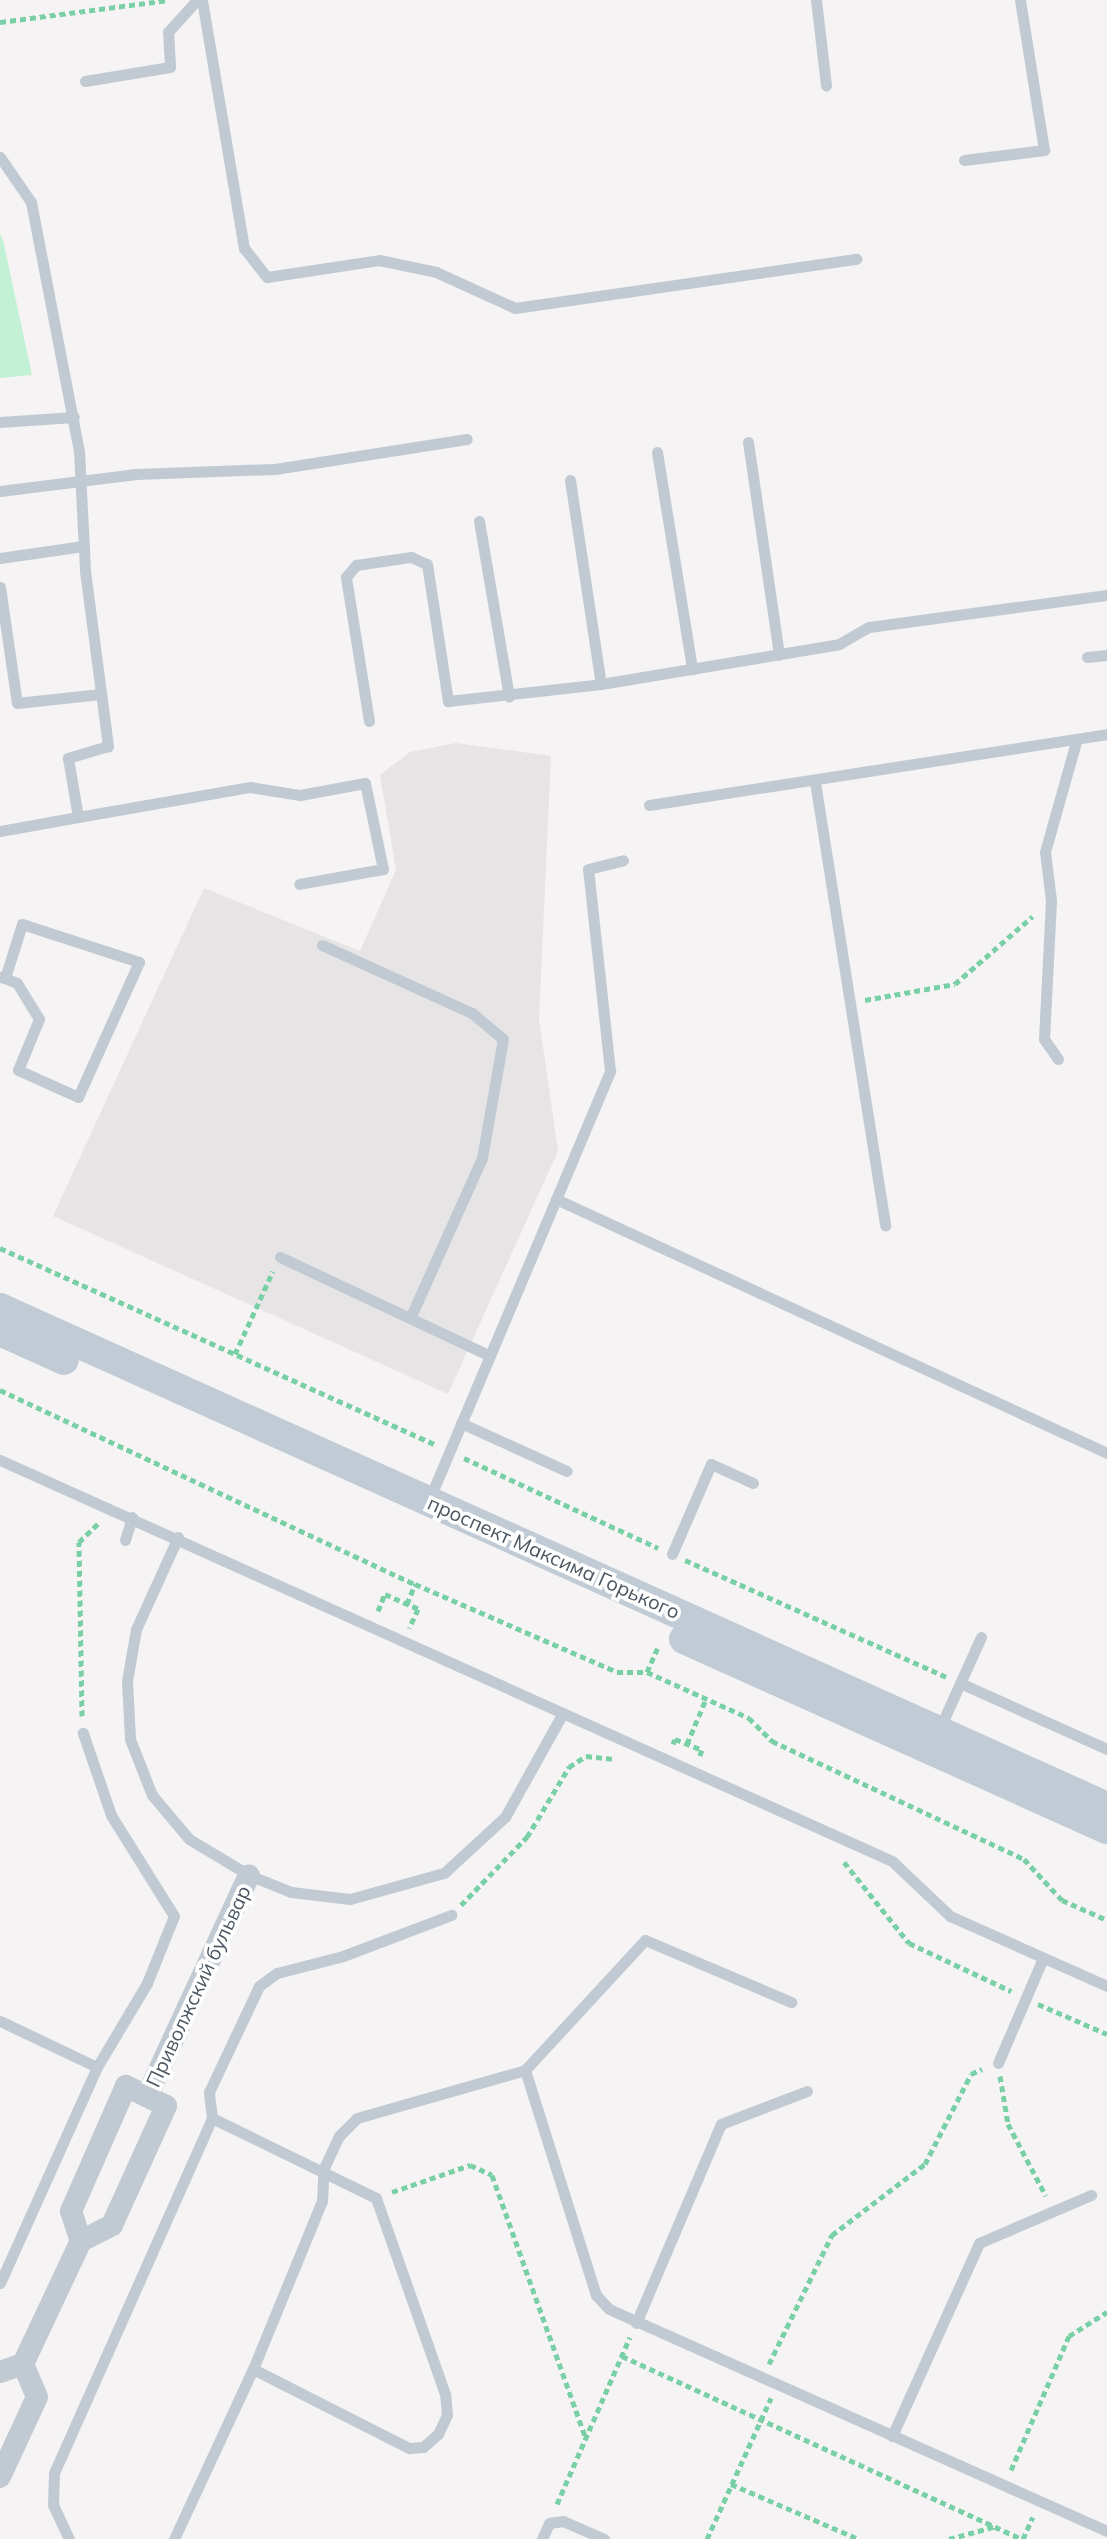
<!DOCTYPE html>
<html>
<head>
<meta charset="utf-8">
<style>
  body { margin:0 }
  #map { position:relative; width:1107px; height:2539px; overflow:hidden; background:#f5f3f3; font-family:Mulish,sans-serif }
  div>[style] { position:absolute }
  .education>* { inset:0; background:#e6e4e5 }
  .green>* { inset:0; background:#c3f1d5 }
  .path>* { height:5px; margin-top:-2.5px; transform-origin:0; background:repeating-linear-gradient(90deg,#7ad0a6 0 6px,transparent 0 10px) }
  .lane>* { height:11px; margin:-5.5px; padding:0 5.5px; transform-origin:5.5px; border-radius:5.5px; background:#c1cad2 }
  .street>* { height:22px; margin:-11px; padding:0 11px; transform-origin:11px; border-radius:11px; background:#c1cad2 }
  .secondary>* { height:30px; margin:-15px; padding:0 15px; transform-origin:15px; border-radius:15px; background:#c1cbd6 }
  span { translate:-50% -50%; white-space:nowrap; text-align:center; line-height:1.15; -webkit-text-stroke:7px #fff; paint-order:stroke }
  .street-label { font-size:20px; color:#4a5661 }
</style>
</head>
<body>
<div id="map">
  <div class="education">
    <div style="clip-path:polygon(456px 743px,551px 756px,539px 1019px,558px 1151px,448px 1394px,53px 1216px,204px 888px,360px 951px,396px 870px,380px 775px,410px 752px)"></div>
  </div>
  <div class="green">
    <div style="clip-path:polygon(0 234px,3px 240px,32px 375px,0 378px)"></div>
  </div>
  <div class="path">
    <div style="left:0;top:22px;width:170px;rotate:-7.4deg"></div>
    <div style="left:865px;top:1000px;width:91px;rotate:-10.1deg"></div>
    <div style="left:955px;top:984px;width:103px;rotate:-41.1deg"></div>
    <div style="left:0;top:1248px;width:479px;rotate:24.3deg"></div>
    <div style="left:235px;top:1354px;width:91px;rotate:-65.4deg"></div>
    <div style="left:0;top:1390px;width:458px;rotate:25.1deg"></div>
    <div style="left:415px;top:1584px;width:220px;rotate:23.5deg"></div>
    <div style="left:617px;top:1672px;width:30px"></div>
    <div style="left:647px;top:1672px;width:112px;rotate:24.3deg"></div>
    <div style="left:749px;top:1718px;width:33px;rotate:45deg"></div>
    <div style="left:772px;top:1741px;width:278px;rotate:25.1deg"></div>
    <div style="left:1024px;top:1859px;width:56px;rotate:47.2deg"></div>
    <div style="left:1062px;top:1900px;width:49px;rotate:24deg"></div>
    <div style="left:464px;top:1458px;width:214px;rotate:24.9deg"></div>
    <div style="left:685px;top:1560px;width:286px;rotate:24.1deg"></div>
    <div style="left:407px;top:1604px;width:22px;rotate:-68deg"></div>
    <div style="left:378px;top:1611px;width:18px;rotate:-68deg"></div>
    <div style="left:385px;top:1594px;width:36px;rotate:24deg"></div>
    <div style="left:418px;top:1609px;width:21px;rotate:115deg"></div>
    <div style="left:647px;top:1672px;width:27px;rotate:-66deg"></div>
    <div style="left:82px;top:1716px;width:174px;rotate:-91deg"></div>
    <div style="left:79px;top:1542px;width:28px;rotate:-44deg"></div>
    <div style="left:673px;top:1744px;width:5px;rotate:-68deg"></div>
    <div style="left:675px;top:1739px;width:29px;rotate:22deg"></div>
    <div style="left:702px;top:1750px;width:8px;rotate:113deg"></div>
    <div style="left:687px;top:1744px;width:49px;rotate:-67.1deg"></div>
    <div style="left:844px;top:1862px;width:104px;rotate:51.3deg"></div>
    <div style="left:909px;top:1943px;width:113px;rotate:25.2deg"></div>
    <div style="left:461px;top:1905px;width:95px;rotate:-45.9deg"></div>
    <div style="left:527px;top:1837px;width:82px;rotate:-59deg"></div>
    <div style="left:569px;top:1767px;width:20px;rotate:-33deg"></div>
    <div style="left:586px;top:1756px;width:30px;rotate:6deg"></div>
    <div style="left:1038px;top:2004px;width:75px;rotate:23.5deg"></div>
    <div style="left:1000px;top:2076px;width:49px;rotate:80.5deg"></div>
    <div style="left:1008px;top:2124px;width:81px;rotate:62.2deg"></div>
    <div style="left:392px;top:2192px;width:83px;rotate:-19.1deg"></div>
    <div style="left:470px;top:2165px;width:24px;rotate:24deg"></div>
    <div style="left:492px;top:2175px;width:280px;rotate:70.4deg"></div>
    <div style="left:622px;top:2356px;width:439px;rotate:24.6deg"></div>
    <div style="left:769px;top:2364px;width:144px;rotate:-64deg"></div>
    <div style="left:832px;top:2235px;width:117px;rotate:-37.4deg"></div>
    <div style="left:925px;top:2164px;width:101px;rotate:-62.9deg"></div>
    <div style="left:971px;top:2074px;width:12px;rotate:-24deg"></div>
    <div style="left:1011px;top:2470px;width:146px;rotate:-66.6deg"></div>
    <div style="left:1069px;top:2336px;width:45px;rotate:-32.3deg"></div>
    <div style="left:731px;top:2484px;width:139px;rotate:23.3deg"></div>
    <div style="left:557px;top:2504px;width:182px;rotate:-66.4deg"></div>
    <div style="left:707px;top:2539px;width:155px;rotate:-65.6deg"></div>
    <div style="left:949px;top:2539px;width:46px;rotate:-15.3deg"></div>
    <div style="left:1023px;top:2539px;width:24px;rotate:-66deg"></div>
  </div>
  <div class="lane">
    <div style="left:202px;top:0;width:252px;rotate:80.4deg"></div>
    <div style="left:244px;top:248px;width:37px;rotate:52deg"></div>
    <div style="left:267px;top:277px;width:113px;rotate:-8.6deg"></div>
    <div style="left:379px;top:260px;width:58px;rotate:11.9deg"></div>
    <div style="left:436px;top:272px;width:87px;rotate:24.5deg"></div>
    <div style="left:515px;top:308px;width:345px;rotate:-8.2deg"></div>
    <div style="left:816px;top:0;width:86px;rotate:83.3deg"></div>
    <div style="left:85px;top:81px;width:86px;rotate:-9.4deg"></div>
    <div style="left:170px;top:67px;width:35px;rotate:-93deg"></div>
    <div style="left:168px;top:32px;width:43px;rotate:-47.8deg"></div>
    <div style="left:0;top:157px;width:55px;rotate:55.4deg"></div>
    <div style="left:31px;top:202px;width:254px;rotate:79.1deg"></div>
    <div style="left:79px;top:451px;width:120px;rotate:87.1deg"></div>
    <div style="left:85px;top:571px;width:177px;rotate:82.5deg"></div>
    <div style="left:108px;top:746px;width:42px;rotate:163.3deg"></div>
    <div style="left:68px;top:758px;width:60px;rotate:80.4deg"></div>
    <div style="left:78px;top:817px;width:175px;rotate:-9.9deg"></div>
    <div style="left:250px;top:787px;width:51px;rotate:9.1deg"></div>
    <div style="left:300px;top:795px;width:66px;rotate:-10.5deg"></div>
    <div style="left:365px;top:783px;width:88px;rotate:78.2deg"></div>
    <div style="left:383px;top:869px;width:85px;rotate:169.9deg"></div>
    <div style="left:964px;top:160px;width:81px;rotate:-7.1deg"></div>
    <div style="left:1044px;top:150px;width:152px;rotate:-99.1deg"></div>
    <div style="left:0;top:422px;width:74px;rotate:-3.9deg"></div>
    <div style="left:748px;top:442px;width:215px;rotate:81.7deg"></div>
    <div style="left:657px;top:452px;width:220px;rotate:80.8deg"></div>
    <div style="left:570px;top:480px;width:206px;rotate:81.4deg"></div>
    <div style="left:0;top:491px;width:137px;rotate:-7.1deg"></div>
    <div style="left:136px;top:474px;width:139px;rotate:-2.1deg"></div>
    <div style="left:275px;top:469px;width:194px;rotate:-8.9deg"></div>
    <div style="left:479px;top:521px;width:178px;rotate:80.3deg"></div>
    <div style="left:0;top:558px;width:84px;rotate:-8.2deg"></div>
    <div style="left:0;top:587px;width:117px;rotate:81.7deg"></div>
    <div style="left:17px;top:703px;width:84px;rotate:-6.1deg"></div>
    <div style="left:1087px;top:657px;width:20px;rotate:-6deg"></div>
    <div style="left:369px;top:721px;width:146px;rotate:-99.1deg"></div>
    <div style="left:346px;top:577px;width:16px;rotate:-50deg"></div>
    <div style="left:356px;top:565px;width:56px;rotate:-8.3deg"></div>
    <div style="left:411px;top:557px;width:17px;rotate:24deg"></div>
    <div style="left:427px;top:564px;width:139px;rotate:81.3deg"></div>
    <div style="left:448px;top:701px;width:154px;rotate:-6.3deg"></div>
    <div style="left:601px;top:684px;width:241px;rotate:-9.5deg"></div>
    <div style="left:839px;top:644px;width:34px;rotate:-30deg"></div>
    <div style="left:869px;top:627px;width:240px;rotate:-7.7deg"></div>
    <div style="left:815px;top:782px;width:449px;rotate:81deg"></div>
    <div style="left:649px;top:805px;width:463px;rotate:-8.8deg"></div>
    <div style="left:0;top:831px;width:79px;rotate:-10.2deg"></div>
    <div style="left:322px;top:945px;width:165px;rotate:24.4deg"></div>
    <div style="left:472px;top:1013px;width:40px;rotate:40deg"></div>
    <div style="left:503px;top:1039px;width:121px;rotate:100deg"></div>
    <div style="left:482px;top:1158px;width:175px;rotate:114.2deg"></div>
    <div style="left:0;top:977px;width:5px;rotate:11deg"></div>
    <div style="left:5px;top:978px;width:13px;rotate:23deg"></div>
    <div style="left:17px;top:983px;width:42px;rotate:58.6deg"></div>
    <div style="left:39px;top:1019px;width:55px;rotate:112.4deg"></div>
    <div style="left:18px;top:1070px;width:66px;rotate:24.2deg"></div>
    <div style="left:78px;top:1097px;width:148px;rotate:-65.7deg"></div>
    <div style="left:139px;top:962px;width:123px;rotate:-162deg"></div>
    <div style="left:22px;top:924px;width:57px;rotate:107.5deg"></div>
    <div style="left:1058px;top:1059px;width:24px;rotate:-125deg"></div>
    <div style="left:1044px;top:1039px;width:139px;rotate:-87.1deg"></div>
    <div style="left:1051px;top:900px;width:48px;rotate:-97.1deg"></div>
    <div style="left:1045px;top:852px;width:114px;rotate:-74.3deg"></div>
    <div style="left:556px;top:1199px;width:607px;rotate:24.75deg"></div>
    <div style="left:280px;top:1257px;width:232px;rotate:25.2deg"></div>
    <div style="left:461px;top:1423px;width:116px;rotate:24.4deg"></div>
    <div style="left:0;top:1460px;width:978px;rotate:24.21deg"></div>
    <div style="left:892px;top:1861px;width:80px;rotate:43.5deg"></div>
    <div style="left:950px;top:1916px;width:172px;rotate:24deg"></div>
    <div style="left:429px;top:1500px;width:466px;rotate:-67.1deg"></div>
    <div style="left:610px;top:1071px;width:203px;rotate:-96.2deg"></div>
    <div style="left:588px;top:869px;width:36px;rotate:-14deg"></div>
    <div style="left:178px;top:1537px;width:101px;rotate:114.5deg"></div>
    <div style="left:136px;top:1629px;width:53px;rotate:99.8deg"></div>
    <div style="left:127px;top:1681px;width:58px;rotate:87deg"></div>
    <div style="left:130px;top:1739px;width:60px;rotate:68.6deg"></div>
    <div style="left:152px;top:1795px;width:57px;rotate:49.9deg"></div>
    <div style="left:189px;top:1839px;width:70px;rotate:31deg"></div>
    <div style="left:249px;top:1875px;width:45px;rotate:22deg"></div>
    <div style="left:291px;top:1892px;width:59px;rotate:6.8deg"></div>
    <div style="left:350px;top:1899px;width:98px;rotate:-15.5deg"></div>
    <div style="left:444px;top:1873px;width:83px;rotate:-42.6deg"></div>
    <div style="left:505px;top:1817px;width:119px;rotate:-60.9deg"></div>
    <div style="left:125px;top:1540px;width:24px;rotate:-73deg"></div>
    <div style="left:672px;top:1554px;width:98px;rotate:-66.6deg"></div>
    <div style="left:711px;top:1464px;width:46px;rotate:24.3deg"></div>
    <div style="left:960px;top:1683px;width:161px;rotate:24.2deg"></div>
    <div style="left:939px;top:1730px;width:102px;rotate:-65.7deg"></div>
    <div style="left:0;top:2021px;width:107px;rotate:25.4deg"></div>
    <div style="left:97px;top:2067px;width:98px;rotate:-59.2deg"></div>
    <div style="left:147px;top:1983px;width:72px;rotate:-68.1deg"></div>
    <div style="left:174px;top:1916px;width:119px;rotate:-122deg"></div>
    <div style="left:111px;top:1815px;width:87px;rotate:-108.9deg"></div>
    <div style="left:998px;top:2063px;width:114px;rotate:-66.8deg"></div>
    <div style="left:525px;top:2070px;width:236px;rotate:72.5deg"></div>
    <div style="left:596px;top:2295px;width:19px;rotate:47deg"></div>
    <div style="left:609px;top:2309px;width:545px;rotate:24.03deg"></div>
    <div style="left:0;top:2283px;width:237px;rotate:-65.8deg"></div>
    <div style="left:636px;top:2323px;width:216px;rotate:-66.9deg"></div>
    <div style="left:721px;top:2124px;width:92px;rotate:-21deg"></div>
    <div style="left:253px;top:2369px;width:175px;rotate:26.9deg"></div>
    <div style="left:409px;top:2448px;width:14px;rotate:-4deg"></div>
    <div style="left:423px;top:2447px;width:20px;rotate:-41deg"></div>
    <div style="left:438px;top:2434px;width:21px;rotate:-65deg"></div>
    <div style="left:447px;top:2415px;width:21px;rotate:-95deg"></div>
    <div style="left:445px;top:2394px;width:208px;rotate:-109.4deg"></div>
    <div style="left:376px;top:2198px;width:182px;rotate:-154deg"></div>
    <div style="left:212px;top:2118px;width:26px;rotate:-97deg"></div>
    <div style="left:209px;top:2092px;width:117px;rotate:-64.7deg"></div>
    <div style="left:259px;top:1986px;width:22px;rotate:-36deg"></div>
    <div style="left:277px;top:1973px;width:68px;rotate:-14.4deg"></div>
    <div style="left:343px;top:1956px;width:116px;rotate:-20.8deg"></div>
    <div style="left:892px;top:2436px;width:212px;rotate:-65.7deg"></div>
    <div style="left:979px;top:2243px;width:122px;rotate:-23.2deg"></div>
    <div style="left:69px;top:2539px;width:38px;rotate:-115deg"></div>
    <div style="left:53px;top:2504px;width:31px;rotate:-88deg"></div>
    <div style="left:54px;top:2473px;width:389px;rotate:-66deg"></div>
    <div style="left:174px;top:2539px;width:187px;rotate:-65.1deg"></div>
    <div style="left:253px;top:2369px;width:182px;rotate:-67.7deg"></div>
    <div style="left:322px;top:2201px;width:33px;rotate:-87deg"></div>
    <div style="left:324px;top:2168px;width:35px;rotate:-65deg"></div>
    <div style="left:339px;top:2136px;width:25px;rotate:-45deg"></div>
    <div style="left:357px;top:2118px;width:175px;rotate:-15.9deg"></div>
    <div style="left:525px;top:2070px;width:177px;rotate:-47.3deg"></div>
    <div style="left:645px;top:1940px;width:159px;rotate:23deg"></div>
    <div style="left:542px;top:2539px;width:17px;rotate:-66deg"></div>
    <div style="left:549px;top:2523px;width:14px;rotate:-8deg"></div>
    <div style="left:563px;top:2521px;width:45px;rotate:23.7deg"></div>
  </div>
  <div class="street">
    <div style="left:147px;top:2096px;width:243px;rotate:-65.2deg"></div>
    <div style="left:0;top:2372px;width:24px;rotate:-19deg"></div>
    <div style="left:0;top:2477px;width:88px;rotate:-65.2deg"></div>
    <div style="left:37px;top:2397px;width:36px;rotate:-113deg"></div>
    <div style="left:23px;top:2364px;width:136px;rotate:-64.8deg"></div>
    <div style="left:81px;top:2241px;width:35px;rotate:-27deg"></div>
    <div style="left:112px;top:2225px;width:131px;rotate:-65.6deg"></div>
    <div style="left:166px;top:2106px;width:45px;rotate:-153.4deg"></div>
    <div style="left:126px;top:2086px;width:137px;rotate:113.7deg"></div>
    <div style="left:71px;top:2211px;width:32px;rotate:72deg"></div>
  </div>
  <div class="secondary">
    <div style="left:0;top:1308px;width:1214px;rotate:24.26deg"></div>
    <div style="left:0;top:1331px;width:70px;rotate:24.4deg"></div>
    <div style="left:684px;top:1639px;width:464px;rotate:24.2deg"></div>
  </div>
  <div class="street-label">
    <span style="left:554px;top:1557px;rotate:24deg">проспект Максима Горького</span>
    <span style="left:198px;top:1986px;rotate:-65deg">Приволжский бульвар</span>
  </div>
</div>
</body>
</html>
